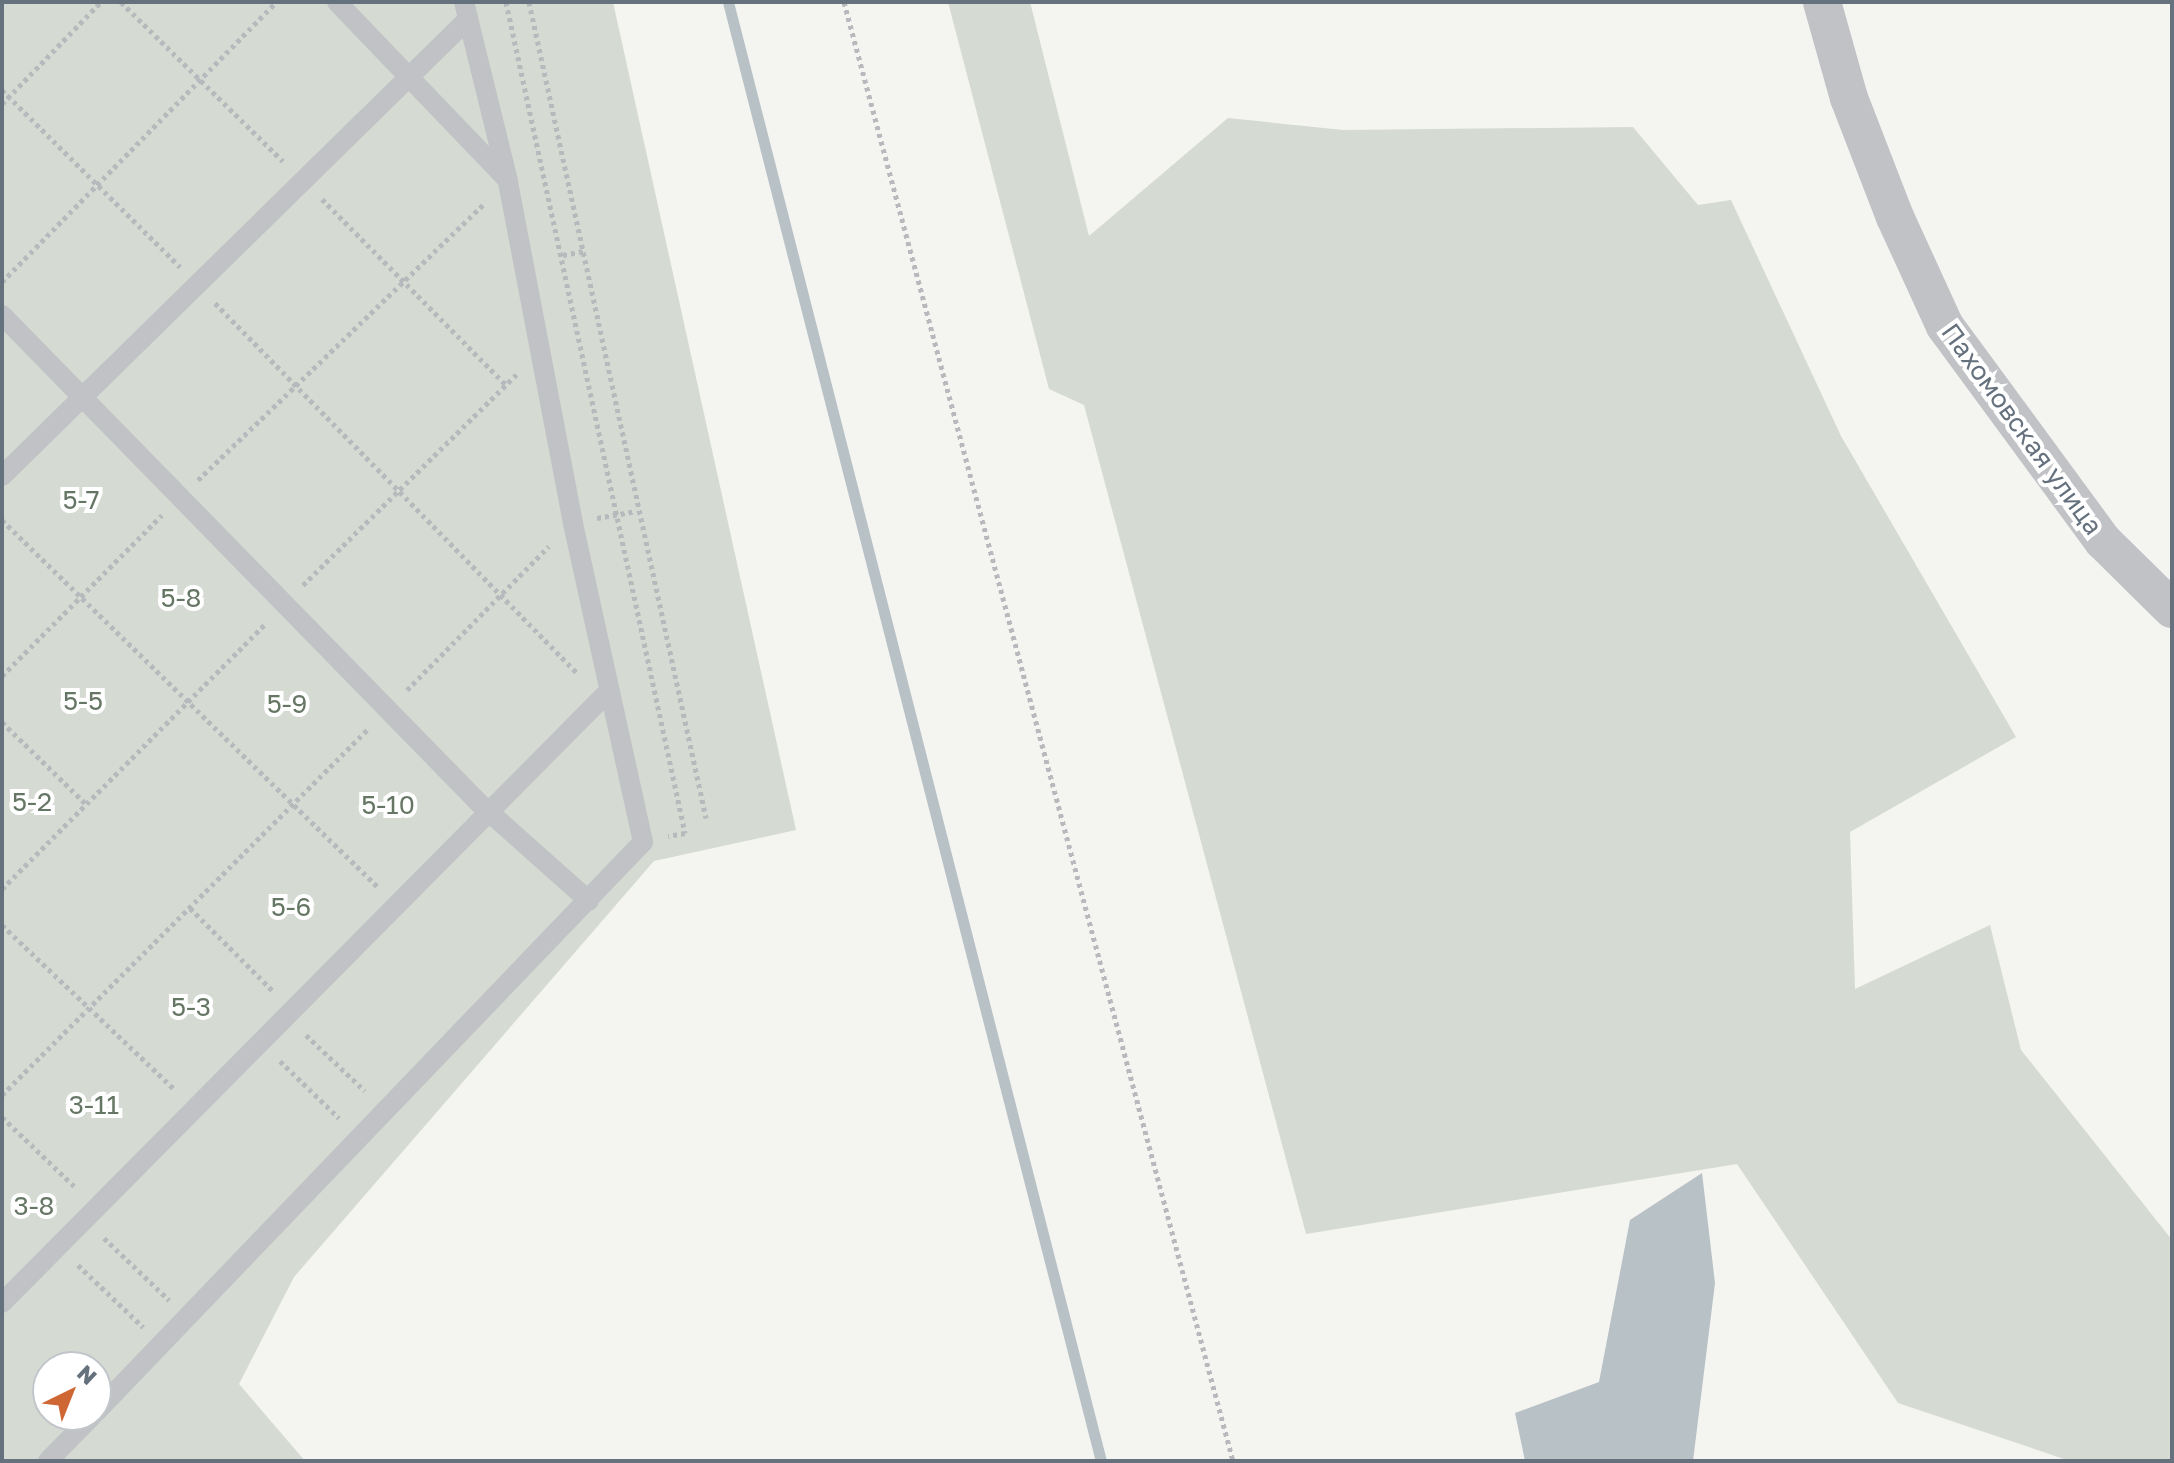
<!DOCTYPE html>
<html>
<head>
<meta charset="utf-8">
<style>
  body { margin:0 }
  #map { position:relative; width:2174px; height:1463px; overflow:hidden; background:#f4f4f1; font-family:"Golos Text",sans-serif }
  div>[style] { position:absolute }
  .green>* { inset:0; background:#d5dad2 }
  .water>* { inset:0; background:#b8c1c5 }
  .stream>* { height:11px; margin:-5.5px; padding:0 5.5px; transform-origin:5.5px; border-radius:5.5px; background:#b8c1c5 }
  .path>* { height:5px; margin-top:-2.5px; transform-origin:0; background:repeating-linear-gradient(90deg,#b7b9bc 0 4px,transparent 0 8px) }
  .service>* { height:20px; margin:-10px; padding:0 10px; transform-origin:10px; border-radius:10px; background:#c0c2c5 }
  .minor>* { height:38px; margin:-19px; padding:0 19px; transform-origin:19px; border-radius:19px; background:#c0c2c5 }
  span { translate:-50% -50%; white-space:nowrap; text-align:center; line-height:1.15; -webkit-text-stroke:8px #fff; paint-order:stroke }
  .street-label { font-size:26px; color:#66717e }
  .park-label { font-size:26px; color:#667664 }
  .frame { position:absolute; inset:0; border:4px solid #66717e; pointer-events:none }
  .north { position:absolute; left:32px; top:1351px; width:80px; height:80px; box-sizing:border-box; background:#fff; border:2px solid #c2c6cb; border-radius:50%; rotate:43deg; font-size:22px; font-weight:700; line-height:32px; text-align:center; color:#66717e }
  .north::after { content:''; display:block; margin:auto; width:28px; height:36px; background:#cf6735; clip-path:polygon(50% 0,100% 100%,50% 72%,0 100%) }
</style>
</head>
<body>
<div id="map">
  <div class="green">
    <div style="clip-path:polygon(evenodd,2px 2px,613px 2px,796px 830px,654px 861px,294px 1277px,239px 1384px,305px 1461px,2px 1461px,2px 2px,48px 1367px,96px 1367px,96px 1415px,48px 1415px,48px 1367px)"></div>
    <div style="clip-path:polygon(948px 2px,1030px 2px,1089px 236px,1228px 118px,1343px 130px,1633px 127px,1698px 205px,1731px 200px,1841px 436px,2016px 737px,1850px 832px,1855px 989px,1990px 925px,2021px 1050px,2172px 1240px,2172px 1461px,2070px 1461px,1898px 1403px,1737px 1164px,1306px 1234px,1084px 405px,1049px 389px)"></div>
  </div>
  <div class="water">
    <div style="clip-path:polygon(1702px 1173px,1715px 1283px,1693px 1461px,1525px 1461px,1515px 1413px,1599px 1382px,1630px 1220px)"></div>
  </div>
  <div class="stream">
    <div style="left:728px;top:2px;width:1506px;rotate:75.66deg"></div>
  </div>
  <div class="path">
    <div style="left:121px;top:2px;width:227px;rotate:44.5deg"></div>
    <div style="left:506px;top:2px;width:850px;rotate:77.84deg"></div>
    <div style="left:685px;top:833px;width:17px;rotate:170deg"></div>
    <div style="left:529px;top:2px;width:835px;rotate:77.76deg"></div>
    <div style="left:844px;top:2px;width:1510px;rotate:75.07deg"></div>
    <div style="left:2px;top:90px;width:251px;rotate:44.8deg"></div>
    <div style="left:2px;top:104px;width:142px;rotate:-45.9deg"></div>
    <div style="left:322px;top:199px;width:262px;rotate:45.3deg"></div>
    <div style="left:563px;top:255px;width:21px;rotate:-11deg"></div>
    <div style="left:2px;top:282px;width:392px;rotate:-45.6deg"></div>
    <div style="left:215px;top:303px;width:518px;rotate:45.63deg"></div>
    <div style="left:198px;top:480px;width:397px;rotate:-44deg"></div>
    <div style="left:597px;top:518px;width:39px;rotate:-10deg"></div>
    <div style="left:2px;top:520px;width:527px;rotate:44.31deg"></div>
    <div style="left:303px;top:585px;width:302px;rotate:-44.6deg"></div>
    <div style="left:2px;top:676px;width:227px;rotate:-45.2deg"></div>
    <div style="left:407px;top:690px;width:202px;rotate:-45.4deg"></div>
    <div style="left:2px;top:722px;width:117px;rotate:44.3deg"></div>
    <div style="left:2px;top:889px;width:373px;rotate:-45.2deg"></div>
    <div style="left:190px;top:908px;width:119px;rotate:45deg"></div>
    <div style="left:2px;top:925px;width:239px;rotate:43.6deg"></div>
    <div style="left:306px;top:1035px;width:81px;rotate:43.5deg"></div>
    <div style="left:280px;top:1061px;width:82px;rotate:44deg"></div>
    <div style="left:2px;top:1095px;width:519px;rotate:-45deg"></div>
    <div style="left:2px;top:1117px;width:103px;rotate:43.8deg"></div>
    <div style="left:104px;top:1238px;width:90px;rotate:43.6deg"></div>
    <div style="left:78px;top:1265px;width:90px;rotate:43.6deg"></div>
  </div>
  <div class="service">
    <div style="left:337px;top:2px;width:244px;rotate:46.2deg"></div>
    <div style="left:2px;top:315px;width:682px;rotate:45.65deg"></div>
    <div style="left:479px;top:803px;width:147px;rotate:41.7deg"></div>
    <div style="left:2px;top:476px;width:653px;rotate:-44.44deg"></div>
    <div style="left:2px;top:1303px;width:861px;rotate:-45.24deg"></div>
    <div style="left:96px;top:1412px;width:790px;rotate:-46.18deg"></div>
    <div style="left:643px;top:842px;width:327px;rotate:-102.4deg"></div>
    <div style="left:573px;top:523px;width:348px;rotate:-100.8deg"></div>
    <div style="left:508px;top:181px;width:184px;rotate:-103.8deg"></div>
    <div style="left:48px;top:1461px;width:64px;rotate:-45.6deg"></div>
  </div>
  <div class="minor">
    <div style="left:1822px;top:2px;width:100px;rotate:74.3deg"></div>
    <div style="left:1849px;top:98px;width:128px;rotate:68.9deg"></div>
    <div style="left:1895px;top:217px;width:120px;rotate:65.4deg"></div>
    <div style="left:1945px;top:326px;width:267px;rotate:53.7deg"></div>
    <div style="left:2103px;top:541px;width:97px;rotate:44.6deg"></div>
  </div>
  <div class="street-label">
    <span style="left:2022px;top:429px;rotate:54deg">Пахомовская улица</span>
  </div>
  <div class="park-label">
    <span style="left:81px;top:500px">5-7</span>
    <span style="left:181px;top:598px">5-8</span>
    <span style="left:83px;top:701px">5-5</span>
    <span style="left:287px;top:704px">5-9</span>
    <span style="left:32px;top:802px">5-2</span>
    <span style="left:388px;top:805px">5-10</span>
    <span style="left:291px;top:907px">5-6</span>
    <span style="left:191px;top:1007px">5-3</span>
    <span style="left:94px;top:1105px">3-11</span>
    <span style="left:34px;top:1206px">3-8</span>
  </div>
  <div class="frame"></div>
  <div class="north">N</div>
</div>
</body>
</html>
